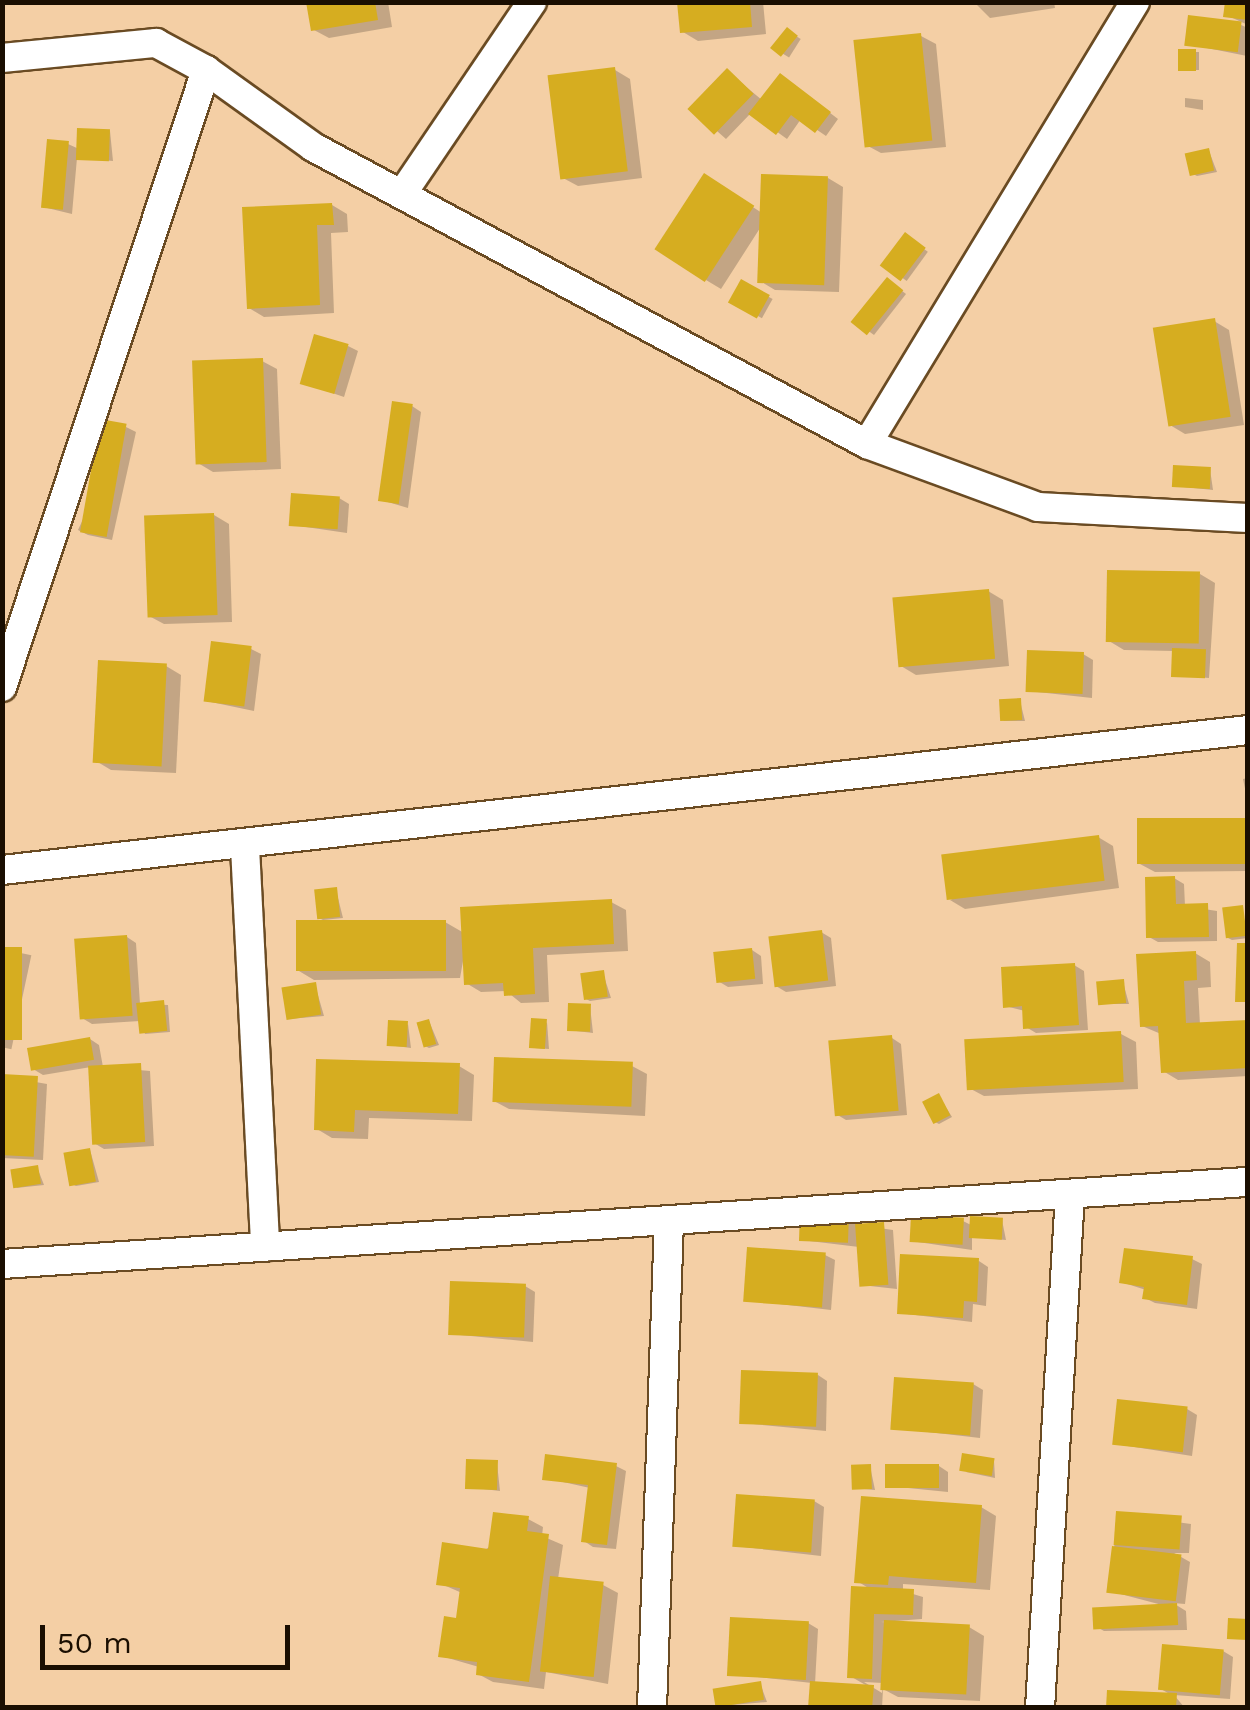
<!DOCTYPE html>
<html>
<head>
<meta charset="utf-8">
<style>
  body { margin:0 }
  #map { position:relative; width:1250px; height:1710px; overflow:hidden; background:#f4cfa5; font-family:"Work Sans",sans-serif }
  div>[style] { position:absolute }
  .shadow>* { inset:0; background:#0003; transform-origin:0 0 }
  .building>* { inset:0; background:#d6ad20; transform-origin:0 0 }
  .roads { filter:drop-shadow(2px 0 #6a4b23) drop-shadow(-2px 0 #6a4b23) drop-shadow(0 2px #6a4b23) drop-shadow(0 -2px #6a4b23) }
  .minor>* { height:28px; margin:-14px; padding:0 14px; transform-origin:14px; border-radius:14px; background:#fff }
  span { translate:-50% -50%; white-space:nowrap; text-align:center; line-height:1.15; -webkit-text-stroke:8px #f4cfa5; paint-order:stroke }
  .frame { position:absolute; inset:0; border:5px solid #1a0e01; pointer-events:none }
  .scale { position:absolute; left:40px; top:1625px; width:250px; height:45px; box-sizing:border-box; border:5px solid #1a0e01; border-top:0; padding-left:12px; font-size:30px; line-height:35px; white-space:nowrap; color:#1a0e01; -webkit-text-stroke:8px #f4cfa5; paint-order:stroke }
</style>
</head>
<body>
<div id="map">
  <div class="shadow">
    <div style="clip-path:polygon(309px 2px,388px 2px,392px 27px,329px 38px,314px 30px)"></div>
    <div style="clip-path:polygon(680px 2px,763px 2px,766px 34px,698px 41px,683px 32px)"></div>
    <div style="clip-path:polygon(974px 2px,1054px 2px,1055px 8px,990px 18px)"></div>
    <div style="clip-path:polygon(1248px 2px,1248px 25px,1226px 15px)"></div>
    <div style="clip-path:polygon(1241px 25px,1248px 28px,1247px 56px,1187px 44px)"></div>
    <div style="left:788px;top:31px;width:15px;height:22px;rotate:32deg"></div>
    <div style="clip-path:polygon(921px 36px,936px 44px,946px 147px,881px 153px,866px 145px)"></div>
    <div style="left:1181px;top:52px;width:18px;height:18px"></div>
    <div style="clip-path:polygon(615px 70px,630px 79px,642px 178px,578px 186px,563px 178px)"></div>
    <div style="clip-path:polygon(728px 72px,762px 100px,790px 82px,838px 119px,826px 136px,801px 119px,787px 139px,751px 113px,726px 139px,692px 109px)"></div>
    <div style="clip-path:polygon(1185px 98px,1203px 100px,1203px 110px,1185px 107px)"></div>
    <div style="clip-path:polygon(110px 131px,113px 161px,77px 158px,72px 214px,43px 207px,68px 144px,79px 149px)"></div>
    <div style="clip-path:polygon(1209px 151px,1217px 172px,1197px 176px,1193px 174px)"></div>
    <div style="clip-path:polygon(828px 178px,843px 187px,839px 292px,775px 290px,760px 281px,762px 225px,721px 289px,706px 280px,719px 185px,762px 213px)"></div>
    <div style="clip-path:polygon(332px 205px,347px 214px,348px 232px,331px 233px,334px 313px,264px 317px,249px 308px)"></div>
    <div style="left:906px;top:236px;width:27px;height:36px;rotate:36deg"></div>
    <div style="left:742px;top:282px;width:35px;height:22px;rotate:29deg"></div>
    <div style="clip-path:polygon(892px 283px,906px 294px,874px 335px,856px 322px)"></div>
    <div style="clip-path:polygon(1214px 321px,1229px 330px,1244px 425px,1185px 434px,1170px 425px)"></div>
    <div style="clip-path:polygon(348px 346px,358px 351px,344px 397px,303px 383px)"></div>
    <div style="clip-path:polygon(262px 361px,277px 369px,281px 469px,213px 472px,198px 463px)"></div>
    <div style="clip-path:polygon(412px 406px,421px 412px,408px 508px,381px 500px)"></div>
    <div style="clip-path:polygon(126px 427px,136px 432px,112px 540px,88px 535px,78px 530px)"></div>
    <div style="clip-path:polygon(1210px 469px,1213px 490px,1174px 486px)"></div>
    <div style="clip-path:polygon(339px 498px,349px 504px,347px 533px,292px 525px)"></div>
    <div style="clip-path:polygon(214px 515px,229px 524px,232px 622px,164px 624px,149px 616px)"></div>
    <div style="clip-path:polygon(1200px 574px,1215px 583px,1209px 678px,1173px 675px,1174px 651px,1124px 650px,1109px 641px)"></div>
    <div style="clip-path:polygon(988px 591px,1003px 600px,1009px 666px,916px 675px,901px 666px)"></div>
    <div style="clip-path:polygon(251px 649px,261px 654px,254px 711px,206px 701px)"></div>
    <div style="clip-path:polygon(1083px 654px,1093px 660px,1092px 698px,1028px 691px)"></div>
    <div style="clip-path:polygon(166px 666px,181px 675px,176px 773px,111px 770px,96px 761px)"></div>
    <div style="clip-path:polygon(1020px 701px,1025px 721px,1003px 721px)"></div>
    <div style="clip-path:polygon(1248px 778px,1248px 803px,1243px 779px)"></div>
    <div style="clip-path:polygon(1248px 820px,1248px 871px,1155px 872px,1140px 864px)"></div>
    <div style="clip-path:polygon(1098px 837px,1113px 846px,1119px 888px,965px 909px,950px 900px)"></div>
    <div style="clip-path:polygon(1174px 878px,1184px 884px,1185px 906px,1217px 911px,1217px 941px,1158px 942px,1149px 937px)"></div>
    <div style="clip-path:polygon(336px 890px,343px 918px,323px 920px,319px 918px)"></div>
    <div style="clip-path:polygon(611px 902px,626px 910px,628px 951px,547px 955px,549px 1002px,521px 1003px,506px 991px,481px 992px,466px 983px,465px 950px,460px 978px,314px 980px,299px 971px,445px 922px,464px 933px)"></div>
    <div style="clip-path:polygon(1242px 908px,1248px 938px,1232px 940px,1228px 938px)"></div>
    <div style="clip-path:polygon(821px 932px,831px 938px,836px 986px,786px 992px,776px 986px)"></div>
    <div style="clip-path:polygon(127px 937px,136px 943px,140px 1004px,168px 1005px,170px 1032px,145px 1034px,140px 1021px,92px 1024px,82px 1018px)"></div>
    <div style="left:2px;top:949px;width:30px;height:96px;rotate:12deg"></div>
    <div style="clip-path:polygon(752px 950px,761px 956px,763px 984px,728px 987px,718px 981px)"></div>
    <div style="clip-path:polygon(1195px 953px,1210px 962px,1211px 987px,1198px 988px,1200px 1025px,1248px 1022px,1248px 1076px,1178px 1080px,1163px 1071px,1161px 1034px,1142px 1026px)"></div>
    <div style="clip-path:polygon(1074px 965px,1084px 971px,1088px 1030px,1036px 1033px,1026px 1027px,1025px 1011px,1005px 1006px)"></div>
    <div style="clip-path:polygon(603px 973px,611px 998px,590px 1001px,586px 999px)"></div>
    <div style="clip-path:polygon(1123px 982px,1129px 1004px,1100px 1004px)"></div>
    <div style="clip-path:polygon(315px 985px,324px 1016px,289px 1019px)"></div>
    <div style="clip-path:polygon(590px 1006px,593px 1033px,568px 1030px)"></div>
    <div style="clip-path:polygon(429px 1021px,439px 1045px,429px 1048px,425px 1046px)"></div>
    <div style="clip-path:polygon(547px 1022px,549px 1049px,535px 1048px,531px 1046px)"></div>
    <div style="clip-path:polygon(408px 1024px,411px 1048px,388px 1045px)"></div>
    <div style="clip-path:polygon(1121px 1034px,1136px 1042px,1138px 1089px,984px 1096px,969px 1088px)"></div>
    <div style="clip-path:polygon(892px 1038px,901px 1044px,907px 1115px,846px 1120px,836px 1114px)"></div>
    <div style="clip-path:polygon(90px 1039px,99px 1045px,103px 1067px,150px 1071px,154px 1146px,104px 1149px,94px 1143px,91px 1067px,43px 1075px,33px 1069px)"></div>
    <div style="clip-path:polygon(319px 1061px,459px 1066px,474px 1075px,472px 1121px,369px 1118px,368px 1139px,332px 1138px,317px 1129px)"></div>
    <div style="clip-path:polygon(632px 1066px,647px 1074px,645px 1116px,509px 1109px,494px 1101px)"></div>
    <div style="clip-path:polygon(2px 1076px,47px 1084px,43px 1160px,2px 1158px)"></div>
    <div style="clip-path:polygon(939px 1096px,952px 1117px,939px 1124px,935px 1122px)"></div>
    <div style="clip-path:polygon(90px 1150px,99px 1182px,76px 1186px,72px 1184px)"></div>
    <div style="clip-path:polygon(37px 1167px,44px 1185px,16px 1188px)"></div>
    <div style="clip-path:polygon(848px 1217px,858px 1225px,893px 1230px,897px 1289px,861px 1285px,859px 1247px,801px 1240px)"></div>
    <div style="clip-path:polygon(1002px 1220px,1006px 1240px,972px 1237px,972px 1250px,911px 1241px,963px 1221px,973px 1226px)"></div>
    <div style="clip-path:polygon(825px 1255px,835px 1260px,831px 1310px,746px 1300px)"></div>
    <div style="clip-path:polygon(1192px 1259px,1202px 1264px,1197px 1309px,1155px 1303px,1145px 1298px,1146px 1290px,1121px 1282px)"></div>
    <div style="clip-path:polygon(979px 1261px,988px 1267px,986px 1306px,973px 1304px,972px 1322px,899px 1313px)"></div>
    <div style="clip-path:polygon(525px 1286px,535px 1292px,533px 1342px,450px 1334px)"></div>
    <div style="clip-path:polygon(818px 1375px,827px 1381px,826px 1431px,742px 1423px)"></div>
    <div style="clip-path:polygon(973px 1384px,983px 1390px,980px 1438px,893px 1428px)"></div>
    <div style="clip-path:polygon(1187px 1409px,1197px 1415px,1192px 1456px,1115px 1444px)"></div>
    <div style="clip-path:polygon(994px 1461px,995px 1478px,966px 1472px)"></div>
    <div style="clip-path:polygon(497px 1463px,500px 1491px,467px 1487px)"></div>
    <div style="clip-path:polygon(616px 1466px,626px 1471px,616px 1549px,593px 1547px,584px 1541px,590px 1488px,545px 1478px)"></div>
    <div style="clip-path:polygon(870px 1466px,875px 1490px,854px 1488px)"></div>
    <div style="clip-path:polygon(939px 1466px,948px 1472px,948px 1492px,888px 1486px)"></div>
    <div style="clip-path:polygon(814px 1501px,824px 1507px,821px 1556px,735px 1546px)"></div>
    <div style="clip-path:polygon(evenodd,981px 1507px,996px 1516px,990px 1590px,903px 1584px,903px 1591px,923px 1597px,922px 1619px,881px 1622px,969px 1627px,984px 1636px,980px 1701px,898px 1697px,883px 1689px,882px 1708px,810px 1708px,812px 1683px,730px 1674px,808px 1623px,818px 1629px,815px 1684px,869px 1687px,850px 1676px,870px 1589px,857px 1581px,981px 1507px,864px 1682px,883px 1683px,882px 1693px,864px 1682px)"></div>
    <div style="clip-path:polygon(1118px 1514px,1191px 1524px,1189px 1553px,1174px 1553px,1190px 1562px,1185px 1604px,1173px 1603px,1186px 1611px,1187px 1630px,1104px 1631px,1095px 1626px,1166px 1606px,1109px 1591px)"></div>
    <div style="clip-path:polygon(528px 1519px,543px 1527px,542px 1536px,563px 1545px,558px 1579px,603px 1585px,618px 1593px,608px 1684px,546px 1672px,544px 1689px,493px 1682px,478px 1674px,479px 1667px,441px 1656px,458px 1621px,462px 1593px,439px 1583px)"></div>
    <div style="clip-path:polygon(1223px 1651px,1233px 1657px,1230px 1699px,1174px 1695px,1185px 1708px,1109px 1708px,1173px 1696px,1161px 1689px)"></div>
    <div style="clip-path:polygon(760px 1683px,767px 1702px,719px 1706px)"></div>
  </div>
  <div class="building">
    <div style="clip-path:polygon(306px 2px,375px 2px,378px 20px,311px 31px)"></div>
    <div style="clip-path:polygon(677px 2px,750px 2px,752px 27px,680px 33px)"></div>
    <div style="clip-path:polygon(1225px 2px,1248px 2px,1248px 20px,1223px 17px)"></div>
    <div style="left:1188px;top:15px;width:54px;height:31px;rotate:7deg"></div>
    <div style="left:787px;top:27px;width:14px;height:27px;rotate:39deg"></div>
    <div style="left:921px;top:33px;width:108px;height:68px;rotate:84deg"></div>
    <div style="left:1178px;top:49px;width:18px;height:22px"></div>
    <div style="left:615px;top:67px;width:105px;height:68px;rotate:83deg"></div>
    <div style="left:727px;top:68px;width:37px;height:57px;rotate:44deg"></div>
    <div style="clip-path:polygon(780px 73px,831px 112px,815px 133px,791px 115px,776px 135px,748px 114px)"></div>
    <div style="left:77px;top:128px;width:33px;height:32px;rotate:2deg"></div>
    <div style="left:47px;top:139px;width:22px;height:69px;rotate:5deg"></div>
    <div style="left:1209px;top:148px;width:23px;height:25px;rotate:77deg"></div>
    <div style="left:704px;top:173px;width:60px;height:91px;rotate:33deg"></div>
    <div style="left:761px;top:174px;width:67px;height:109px;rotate:2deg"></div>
    <div style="clip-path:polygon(332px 203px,334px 225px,317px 225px,320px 305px,247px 309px,242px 207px)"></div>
    <div style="left:905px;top:232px;width:26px;height:42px;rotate:37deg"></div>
    <div style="left:887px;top:277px;width:21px;height:58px;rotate:39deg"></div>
    <div style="left:741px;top:279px;width:33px;height:27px;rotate:29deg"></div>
    <div style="left:1215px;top:318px;width:100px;height:63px;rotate:81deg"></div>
    <div style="left:314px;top:334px;width:36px;height:52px;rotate:16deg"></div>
    <div style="left:263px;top:358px;width:104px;height:71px;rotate:88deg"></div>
    <div style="left:392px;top:401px;width:21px;height:101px;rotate:8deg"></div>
    <div style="left:100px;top:419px;width:27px;height:115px;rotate:10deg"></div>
    <div style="left:1173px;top:465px;width:38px;height:22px;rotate:3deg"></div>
    <div style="left:291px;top:493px;width:49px;height:33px;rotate:4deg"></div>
    <div style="left:214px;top:513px;width:102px;height:70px;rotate:88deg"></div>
    <div style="left:1107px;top:570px;width:93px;height:72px;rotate:1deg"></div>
    <div style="left:989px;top:589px;width:70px;height:97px;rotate:85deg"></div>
    <div style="left:211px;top:641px;width:41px;height:61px;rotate:7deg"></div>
    <div style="left:1172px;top:648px;width:34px;height:29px;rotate:2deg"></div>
    <div style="left:1027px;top:650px;width:57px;height:42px;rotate:2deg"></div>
    <div style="left:98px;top:660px;width:69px;height:103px;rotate:3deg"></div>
    <div style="left:1021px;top:698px;width:22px;height:22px;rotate:87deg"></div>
    <div style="left:1248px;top:818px;width:46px;height:111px;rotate:90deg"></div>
    <div style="left:1099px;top:835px;width:46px;height:159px;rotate:83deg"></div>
    <div style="clip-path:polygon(1175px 876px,1176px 904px,1208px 903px,1209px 937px,1146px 938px,1145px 877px)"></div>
    <div style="left:337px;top:887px;width:30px;height:23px;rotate:84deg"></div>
    <div style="clip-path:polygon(612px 899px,614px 944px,533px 948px,535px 994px,504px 996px,503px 983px,464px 985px,460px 907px)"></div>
    <div style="left:1243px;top:905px;width:31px;height:21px;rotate:83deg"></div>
    <div style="left:446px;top:920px;width:51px;height:150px;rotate:90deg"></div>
    <div style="left:822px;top:930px;width:51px;height:54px;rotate:83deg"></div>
    <div style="left:127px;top:935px;width:81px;height:53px;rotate:86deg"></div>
    <div style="clip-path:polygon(1237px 943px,1248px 943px,1248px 1002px,1235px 1002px)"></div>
    <div style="left:2px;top:947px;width:20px;height:93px"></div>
    <div style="left:752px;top:948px;width:31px;height:39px;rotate:84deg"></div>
    <div style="clip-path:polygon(1196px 951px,1197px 980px,1184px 981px,1186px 1023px,1248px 1020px,1248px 1068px,1161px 1073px,1158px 1026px,1140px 1027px,1136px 954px)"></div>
    <div style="clip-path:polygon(1075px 963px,1079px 1025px,1023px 1029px,1022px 1006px,1003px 1008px,1001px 967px)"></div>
    <div style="left:604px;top:970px;width:27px;height:24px;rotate:82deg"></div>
    <div style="left:1124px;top:979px;width:24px;height:28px;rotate:85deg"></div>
    <div style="left:316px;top:982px;width:33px;height:35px;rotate:81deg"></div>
    <div style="left:164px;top:1000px;width:31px;height:28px;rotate:84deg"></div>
    <div style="left:568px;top:1003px;width:23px;height:28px;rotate:2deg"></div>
    <div style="left:531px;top:1018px;width:16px;height:30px;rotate:4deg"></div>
    <div style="left:429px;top:1019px;width:26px;height:13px;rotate:74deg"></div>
    <div style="left:388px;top:1020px;width:20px;height:26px;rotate:3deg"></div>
    <div style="left:1121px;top:1031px;width:51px;height:157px;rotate:87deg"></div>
    <div style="left:892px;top:1035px;width:76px;height:64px;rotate:85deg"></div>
    <div style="left:90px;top:1037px;width:23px;height:64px;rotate:80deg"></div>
    <div style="left:494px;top:1057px;width:139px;height:45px;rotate:2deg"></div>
    <div style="clip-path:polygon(316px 1059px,460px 1063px,458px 1114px,355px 1110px,354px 1132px,314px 1130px)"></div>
    <div style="left:141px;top:1063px;width:79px;height:53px;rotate:87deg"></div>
    <div style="left:2px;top:1074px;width:36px;height:81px;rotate:3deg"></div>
    <div style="left:939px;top:1093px;width:25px;height:19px;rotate:63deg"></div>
    <div style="left:90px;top:1148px;width:34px;height:27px;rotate:80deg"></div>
    <div style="left:38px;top:1165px;width:19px;height:28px;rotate:81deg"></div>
    <div style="left:800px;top:1212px;width:49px;height:29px;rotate:2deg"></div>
    <div style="left:911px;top:1215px;width:53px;height:27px;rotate:3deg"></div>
    <div style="left:970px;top:1216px;width:33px;height:22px;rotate:3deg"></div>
    <div style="left:884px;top:1222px;width:63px;height:29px;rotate:86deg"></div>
    <div style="left:747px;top:1247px;width:79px;height:55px;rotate:4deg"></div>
    <div style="clip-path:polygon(1124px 1248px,1193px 1256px,1187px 1305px,1142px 1299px,1144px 1287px,1119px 1283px)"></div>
    <div style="clip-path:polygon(900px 1254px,979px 1258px,977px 1302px,964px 1301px,963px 1318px,897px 1314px)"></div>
    <div style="left:450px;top:1281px;width:76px;height:54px;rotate:2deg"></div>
    <div style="left:741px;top:1370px;width:77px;height:54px;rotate:2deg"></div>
    <div style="left:894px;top:1377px;width:80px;height:53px;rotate:4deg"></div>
    <div style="left:1117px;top:1399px;width:71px;height:46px;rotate:6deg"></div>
    <div style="left:962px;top:1453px;width:33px;height:18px;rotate:9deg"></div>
    <div style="clip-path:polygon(545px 1454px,617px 1463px,607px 1545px,581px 1542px,588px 1485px,542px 1480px)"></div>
    <div style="left:466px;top:1459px;width:32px;height:30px;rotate:2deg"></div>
    <div style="left:871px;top:1464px;width:25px;height:20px;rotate:88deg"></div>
    <div style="left:885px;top:1464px;width:54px;height:24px"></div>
    <div style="left:736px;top:1494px;width:79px;height:53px;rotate:4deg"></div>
    <div style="clip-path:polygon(861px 1496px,982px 1505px,976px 1583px,889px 1576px,888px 1585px,854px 1583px)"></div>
    <div style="left:1116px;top:1511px;width:66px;height:34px;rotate:4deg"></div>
    <div style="clip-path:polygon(493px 1512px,529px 1516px,527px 1531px,549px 1534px,529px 1682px,476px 1675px,477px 1662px,438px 1657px,444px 1616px,456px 1618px,460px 1588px,436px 1585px,442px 1542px,488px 1549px)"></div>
    <div style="left:1112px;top:1546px;width:70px;height:47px;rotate:7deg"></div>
    <div style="left:550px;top:1576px;width:54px;height:96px;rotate:6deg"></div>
    <div style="clip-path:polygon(851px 1586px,914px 1589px,913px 1615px,874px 1614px,872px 1679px,847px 1678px)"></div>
    <div style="left:1177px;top:1603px;width:22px;height:85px;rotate:87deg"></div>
    <div style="left:730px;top:1617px;width:79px;height:59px;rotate:3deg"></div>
    <div style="left:1228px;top:1618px;width:20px;height:21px;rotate:3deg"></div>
    <div style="left:884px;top:1620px;width:86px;height:70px;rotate:3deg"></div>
    <div style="left:1162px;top:1644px;width:62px;height:46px;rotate:5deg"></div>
    <div style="left:761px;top:1681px;width:19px;height:49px;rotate:81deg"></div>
    <div style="clip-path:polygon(810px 1681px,874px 1685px,872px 1708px,808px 1708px)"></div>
    <div style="clip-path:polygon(1107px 1690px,1177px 1693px,1176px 1708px,1106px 1708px)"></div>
  </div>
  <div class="roads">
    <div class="minor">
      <div style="left:2px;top:58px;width:155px;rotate:-5.6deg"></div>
      <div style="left:156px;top:43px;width:57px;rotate:28.4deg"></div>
      <div style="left:206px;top:70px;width:132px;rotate:35.7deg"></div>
      <div style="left:313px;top:147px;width:629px;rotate:28.2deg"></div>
      <div style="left:867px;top:444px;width:182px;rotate:20.2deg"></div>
      <div style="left:1038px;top:507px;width:210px;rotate:3deg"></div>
      <div style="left:402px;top:194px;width:232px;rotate:-55.9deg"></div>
      <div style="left:867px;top:444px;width:517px;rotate:-58.77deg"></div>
      <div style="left:2px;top:687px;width:650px;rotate:-71.7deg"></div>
      <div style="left:245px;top:847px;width:400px;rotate:87.1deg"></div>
      <div style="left:2px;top:870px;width:1254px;rotate:-6.41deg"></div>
      <div style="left:2px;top:1264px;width:1249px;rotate:-3.77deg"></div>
      <div style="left:652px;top:1708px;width:488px;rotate:-88deg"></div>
      <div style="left:1040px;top:1708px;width:515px;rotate:-86.66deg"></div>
    </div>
  </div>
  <div class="frame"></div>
  <div class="scale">50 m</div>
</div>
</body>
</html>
